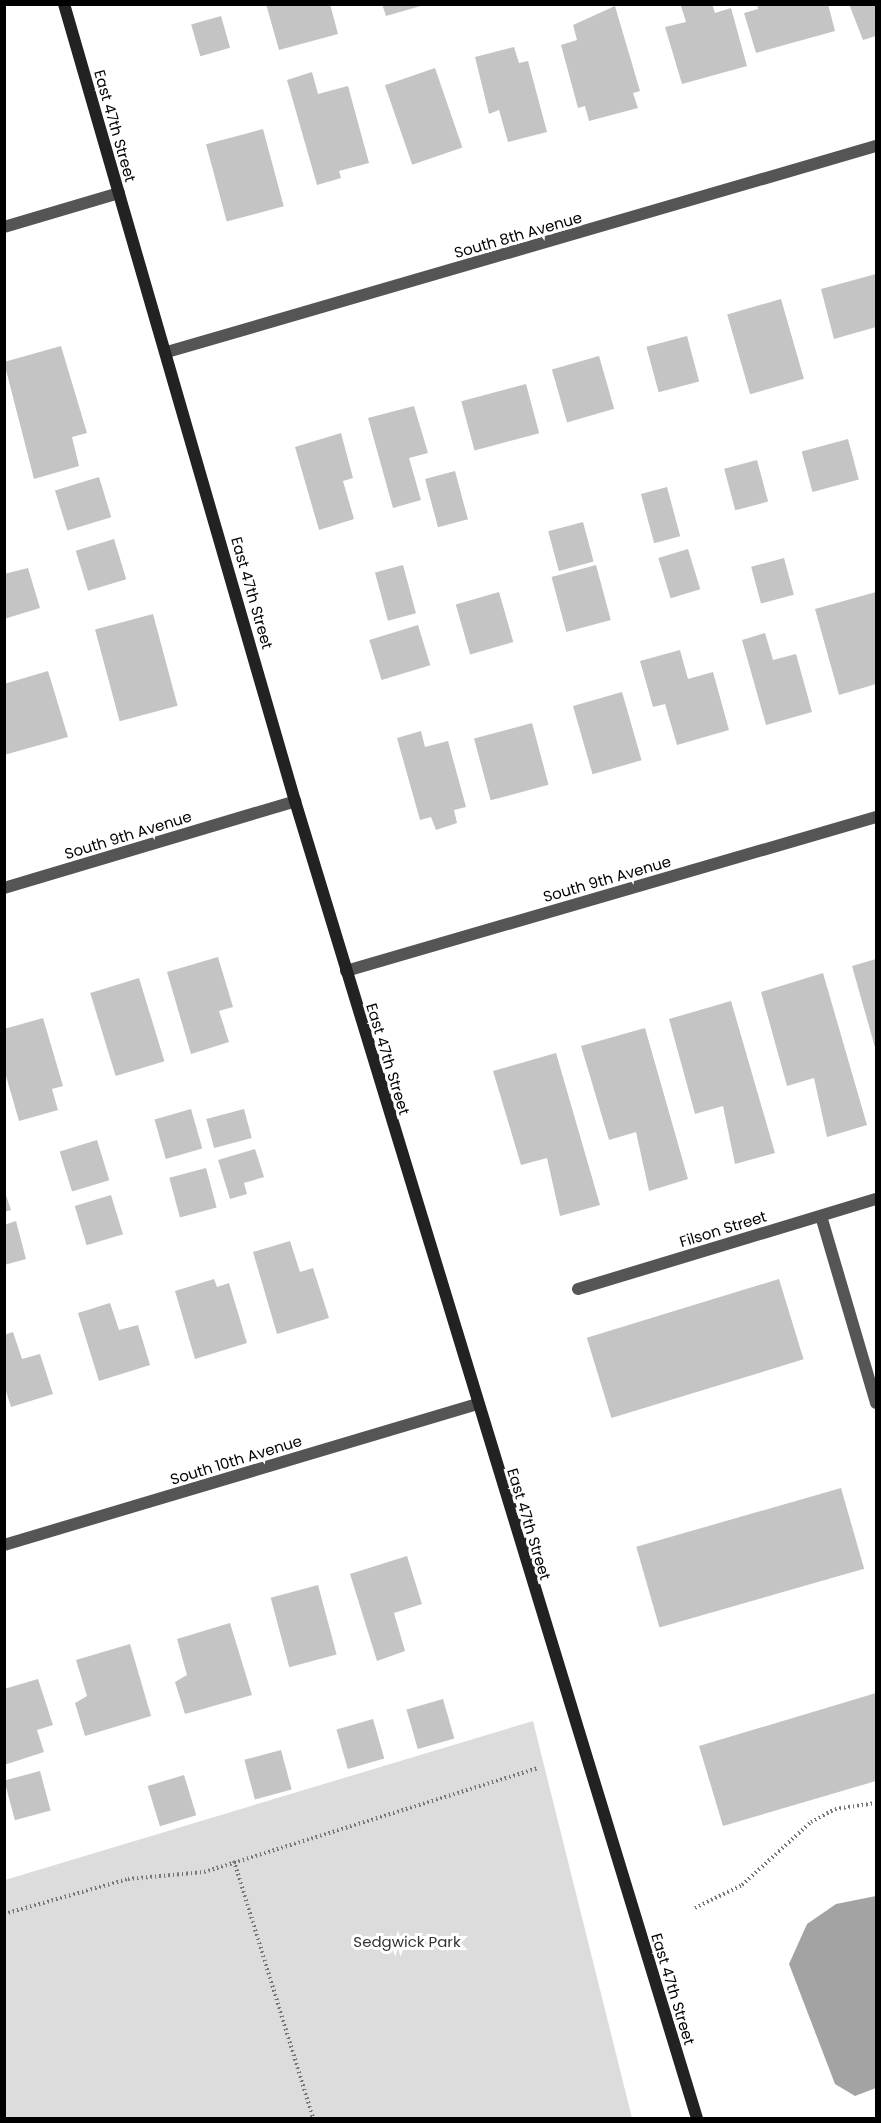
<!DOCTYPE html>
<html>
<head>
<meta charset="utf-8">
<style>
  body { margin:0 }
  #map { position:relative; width:881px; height:2123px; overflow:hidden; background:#fff; font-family:Poppins,sans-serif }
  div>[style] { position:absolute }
  .green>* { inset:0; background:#dcdcdc }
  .water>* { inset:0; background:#a3a3a3 }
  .building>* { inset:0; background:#c4c4c4; transform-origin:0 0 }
  .path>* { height:4px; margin-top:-2px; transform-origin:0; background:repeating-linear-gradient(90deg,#777 0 1.5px,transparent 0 4.5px) }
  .street>* { height:12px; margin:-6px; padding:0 6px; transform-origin:6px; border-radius:6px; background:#555 }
  .secondary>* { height:12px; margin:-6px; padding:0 6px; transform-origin:6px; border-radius:6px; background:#222 }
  span { translate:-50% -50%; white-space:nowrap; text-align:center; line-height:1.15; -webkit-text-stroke:6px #fff; paint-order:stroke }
  .street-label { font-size:15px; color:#000 }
  .park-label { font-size:15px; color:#333 }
  .frame { position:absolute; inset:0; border:6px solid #000; pointer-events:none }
</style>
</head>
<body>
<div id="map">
  <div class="green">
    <div style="clip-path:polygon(533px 1721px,632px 2118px,5px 2118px,5px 1880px)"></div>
  </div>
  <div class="water">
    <div style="clip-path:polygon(876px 1896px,876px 2088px,855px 2096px,835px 2084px,789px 1964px,807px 1924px,836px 1904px)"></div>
  </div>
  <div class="building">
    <div style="clip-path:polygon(266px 4px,330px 4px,338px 34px,279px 50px)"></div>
    <div style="clip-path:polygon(382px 4px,424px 4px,424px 5px,386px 16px)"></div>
    <div style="clip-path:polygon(686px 4px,712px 4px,715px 13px,731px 8px,747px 66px,682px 84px,665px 27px,686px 22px,681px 6px)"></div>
    <div style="clip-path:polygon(757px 4px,828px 4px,835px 31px,756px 53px,744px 13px,758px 9px)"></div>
    <div style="clip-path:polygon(849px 4px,876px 4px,876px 36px,863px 40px)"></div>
    <div style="clip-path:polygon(615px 6px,640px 91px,633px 93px,638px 108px,589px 121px,585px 106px,578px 108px,561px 45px,577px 40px,573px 25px)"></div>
    <div style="left:221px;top:16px;width:33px;height:31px;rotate:74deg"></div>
    <div style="clip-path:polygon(514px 47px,519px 63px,528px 61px,547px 132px,508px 142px,499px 110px,489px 114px,475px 57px)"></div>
    <div style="left:435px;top:68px;width:84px;height:53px;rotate:71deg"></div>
    <div style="clip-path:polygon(312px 72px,318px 94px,348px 86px,369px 163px,339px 171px,341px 178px,317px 185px,287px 80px)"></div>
    <div style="left:263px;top:129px;width:80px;height:59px;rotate:75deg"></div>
    <div style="clip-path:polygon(876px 274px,876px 327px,834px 339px,821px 289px)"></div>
    <div style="left:781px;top:299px;width:83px;height:56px;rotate:74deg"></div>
    <div style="left:687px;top:336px;width:47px;height:42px;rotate:75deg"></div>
    <div style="clip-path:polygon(61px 346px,87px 433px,72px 437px,79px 466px,34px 479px,4px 362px)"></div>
    <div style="left:599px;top:356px;width:55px;height:49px;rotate:74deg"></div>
    <div style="left:526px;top:384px;width:51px;height:67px;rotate:75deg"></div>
    <div style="clip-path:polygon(414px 406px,428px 453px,409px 458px,421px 500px,393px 508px,368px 418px)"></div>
    <div style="clip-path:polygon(341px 433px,353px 478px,343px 481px,354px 519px,319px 530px,295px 447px)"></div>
    <div style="left:848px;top:439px;width:42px;height:48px;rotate:75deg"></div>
    <div style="left:757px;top:460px;width:43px;height:34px;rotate:75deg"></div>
    <div style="left:455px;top:471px;width:50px;height:31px;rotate:75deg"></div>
    <div style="left:99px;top:477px;width:42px;height:46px;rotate:73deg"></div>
    <div style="left:667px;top:487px;width:51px;height:27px;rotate:75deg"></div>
    <div style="left:583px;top:522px;width:41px;height:36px;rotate:75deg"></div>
    <div style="left:114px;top:539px;width:42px;height:40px;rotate:73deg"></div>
    <div style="left:688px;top:549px;width:42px;height:31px;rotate:73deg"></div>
    <div style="left:784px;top:558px;width:38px;height:34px;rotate:75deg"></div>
    <div style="left:403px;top:565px;width:50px;height:29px;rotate:75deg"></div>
    <div style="left:596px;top:565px;width:57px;height:46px;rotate:75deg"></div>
    <div style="clip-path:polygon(28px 568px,40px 608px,4px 619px,4px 574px)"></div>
    <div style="left:499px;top:592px;width:52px;height:45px;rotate:74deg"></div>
    <div style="clip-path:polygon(876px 592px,876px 684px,839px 695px,815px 609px)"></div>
    <div style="left:153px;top:614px;width:95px;height:60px;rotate:75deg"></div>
    <div style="left:418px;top:625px;width:42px;height:51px;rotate:73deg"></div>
    <div style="clip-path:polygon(765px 633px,773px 660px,796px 654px,812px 712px,766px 725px,742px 640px)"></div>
    <div style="clip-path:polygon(680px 650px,688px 679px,713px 672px,729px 730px,677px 745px,665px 704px,653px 707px,640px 661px)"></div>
    <div style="clip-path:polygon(48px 671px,68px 737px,4px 755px,4px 684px)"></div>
    <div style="left:622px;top:692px;width:71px;height:51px;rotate:74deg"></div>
    <div style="left:532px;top:723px;width:64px;height:60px;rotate:75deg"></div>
    <div style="clip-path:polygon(421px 731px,425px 747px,448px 741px,466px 807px,454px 810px,457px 823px,436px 830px,431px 817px,420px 820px,397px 738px)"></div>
    <div style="clip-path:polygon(218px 957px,233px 1007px,219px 1011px,229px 1042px,191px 1054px,167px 972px)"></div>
    <div style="clip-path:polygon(876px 959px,876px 1051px,852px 966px)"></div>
    <div style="clip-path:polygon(823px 973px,867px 1125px,827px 1137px,814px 1078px,787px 1086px,761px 992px)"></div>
    <div style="left:139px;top:978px;width:87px;height:51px;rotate:73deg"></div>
    <div style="clip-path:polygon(731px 1001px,775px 1153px,735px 1164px,723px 1106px,695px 1114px,669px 1019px)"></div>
    <div style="clip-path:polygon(43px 1018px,63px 1086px,52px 1089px,58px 1110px,19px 1121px,4px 1069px,4px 1029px)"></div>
    <div style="clip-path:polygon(645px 1028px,688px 1179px,649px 1191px,636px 1132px,609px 1140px,581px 1046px)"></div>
    <div style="clip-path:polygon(556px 1053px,600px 1205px,560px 1216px,547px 1158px,521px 1165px,493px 1071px)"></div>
    <div style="left:191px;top:1109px;width:41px;height:38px;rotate:74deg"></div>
    <div style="left:244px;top:1109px;width:30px;height:39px;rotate:75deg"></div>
    <div style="left:97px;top:1140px;width:42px;height:39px;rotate:73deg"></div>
    <div style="clip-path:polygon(255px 1149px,264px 1177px,244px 1183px,247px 1194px,230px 1199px,218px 1160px)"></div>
    <div style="left:206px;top:1168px;width:41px;height:38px;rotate:75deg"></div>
    <div style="clip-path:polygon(4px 1189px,11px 1210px,4px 1212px)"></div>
    <div style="left:111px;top:1195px;width:41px;height:38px;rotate:73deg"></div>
    <div style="clip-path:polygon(16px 1221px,26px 1259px,4px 1265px,4px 1225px)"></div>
    <div style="clip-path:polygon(290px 1241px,300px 1272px,313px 1268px,329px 1318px,277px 1334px,253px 1252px)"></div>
    <div style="clip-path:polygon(214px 1279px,217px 1287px,229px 1283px,247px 1343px,195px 1359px,175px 1291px)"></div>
    <div style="left:779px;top:1279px;width:84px;height:201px;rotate:73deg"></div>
    <div style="clip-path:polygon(110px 1303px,119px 1330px,138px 1325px,150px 1365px,99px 1381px,78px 1313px)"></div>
    <div style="clip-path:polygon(13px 1332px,22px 1359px,40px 1354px,53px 1394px,11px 1407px,4px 1385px,4px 1335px)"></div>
    <div style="left:841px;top:1488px;width:84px;height:213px;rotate:74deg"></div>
    <div style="clip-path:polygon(407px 1556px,422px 1604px,394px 1613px,405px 1651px,377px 1661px,350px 1574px)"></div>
    <div style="left:318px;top:1585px;width:72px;height:49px;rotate:75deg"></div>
    <div style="clip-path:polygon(230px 1623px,252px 1695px,185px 1714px,175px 1682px,187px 1675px,177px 1639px)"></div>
    <div style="clip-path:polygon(130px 1644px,151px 1716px,85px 1736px,75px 1703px,87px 1696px,76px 1660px)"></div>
    <div style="clip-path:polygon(38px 1679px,53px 1725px,37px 1730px,44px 1752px,4px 1765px,4px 1689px)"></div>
    <div style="clip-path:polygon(876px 1693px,876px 1781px,723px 1826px,699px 1746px)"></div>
    <div style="left:443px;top:1699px;width:41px;height:38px;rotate:74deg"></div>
    <div style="left:373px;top:1719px;width:41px;height:38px;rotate:74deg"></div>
    <div style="left:281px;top:1750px;width:41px;height:38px;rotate:75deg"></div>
    <div style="left:40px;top:1771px;width:41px;height:37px;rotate:75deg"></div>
    <div style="left:184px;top:1775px;width:42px;height:38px;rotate:73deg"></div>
  </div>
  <div class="path">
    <div style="left:234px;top:1861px;width:269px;rotate:72.9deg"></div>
    <div style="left:695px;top:1908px;width:52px;rotate:-26.1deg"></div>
    <div style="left:742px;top:1885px;width:93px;rotate:-42.4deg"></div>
    <div style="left:811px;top:1822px;width:27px;rotate:-28deg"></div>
    <div style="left:835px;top:1809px;width:41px;rotate:-8.3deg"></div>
    <div style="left:4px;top:1914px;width:129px;rotate:-15.8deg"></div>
    <div style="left:128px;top:1879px;width:76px;rotate:-5.3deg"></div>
    <div style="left:204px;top:1872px;width:349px;rotate:-17.3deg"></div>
  </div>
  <div class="street">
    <div style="left:4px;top:227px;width:120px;rotate:-16.5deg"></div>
    <div style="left:167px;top:352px;width:738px;rotate:-16.2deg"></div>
    <div style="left:4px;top:888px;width:304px;rotate:-16.6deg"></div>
    <div style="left:346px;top:971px;width:552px;rotate:-16.2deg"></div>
    <div style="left:821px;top:1216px;width:195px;rotate:73.6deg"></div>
    <div style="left:578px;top:1289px;width:311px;rotate:-16.8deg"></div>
    <div style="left:4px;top:1545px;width:493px;rotate:-16.6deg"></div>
  </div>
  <div class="secondary">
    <div style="left:64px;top:4px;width:830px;rotate:73.84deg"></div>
    <div style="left:295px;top:801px;width:1377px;rotate:73.03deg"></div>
  </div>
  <div class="street-label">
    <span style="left:115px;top:126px;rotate:74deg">East 47th Street</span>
    <span style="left:518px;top:235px;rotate:-16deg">South 8th Avenue</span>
    <span style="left:252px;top:593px;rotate:74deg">East 47th Street</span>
    <span style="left:128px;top:835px;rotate:-17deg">South 9th Avenue</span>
    <span style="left:607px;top:879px;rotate:-16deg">South 9th Avenue</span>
    <span style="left:388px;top:1059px;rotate:73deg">East 47th Street</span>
    <span style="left:723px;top:1229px;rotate:-17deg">Filson Street</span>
    <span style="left:236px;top:1460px;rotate:-17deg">South 10th Avenue</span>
    <span style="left:529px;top:1524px;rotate:73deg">East 47th Street</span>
    <span style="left:673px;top:1989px;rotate:73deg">East 47th Street</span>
  </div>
  <div class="park-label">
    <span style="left:407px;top:1942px">Sedgwick Park</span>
  </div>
  <div class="frame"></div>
</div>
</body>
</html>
